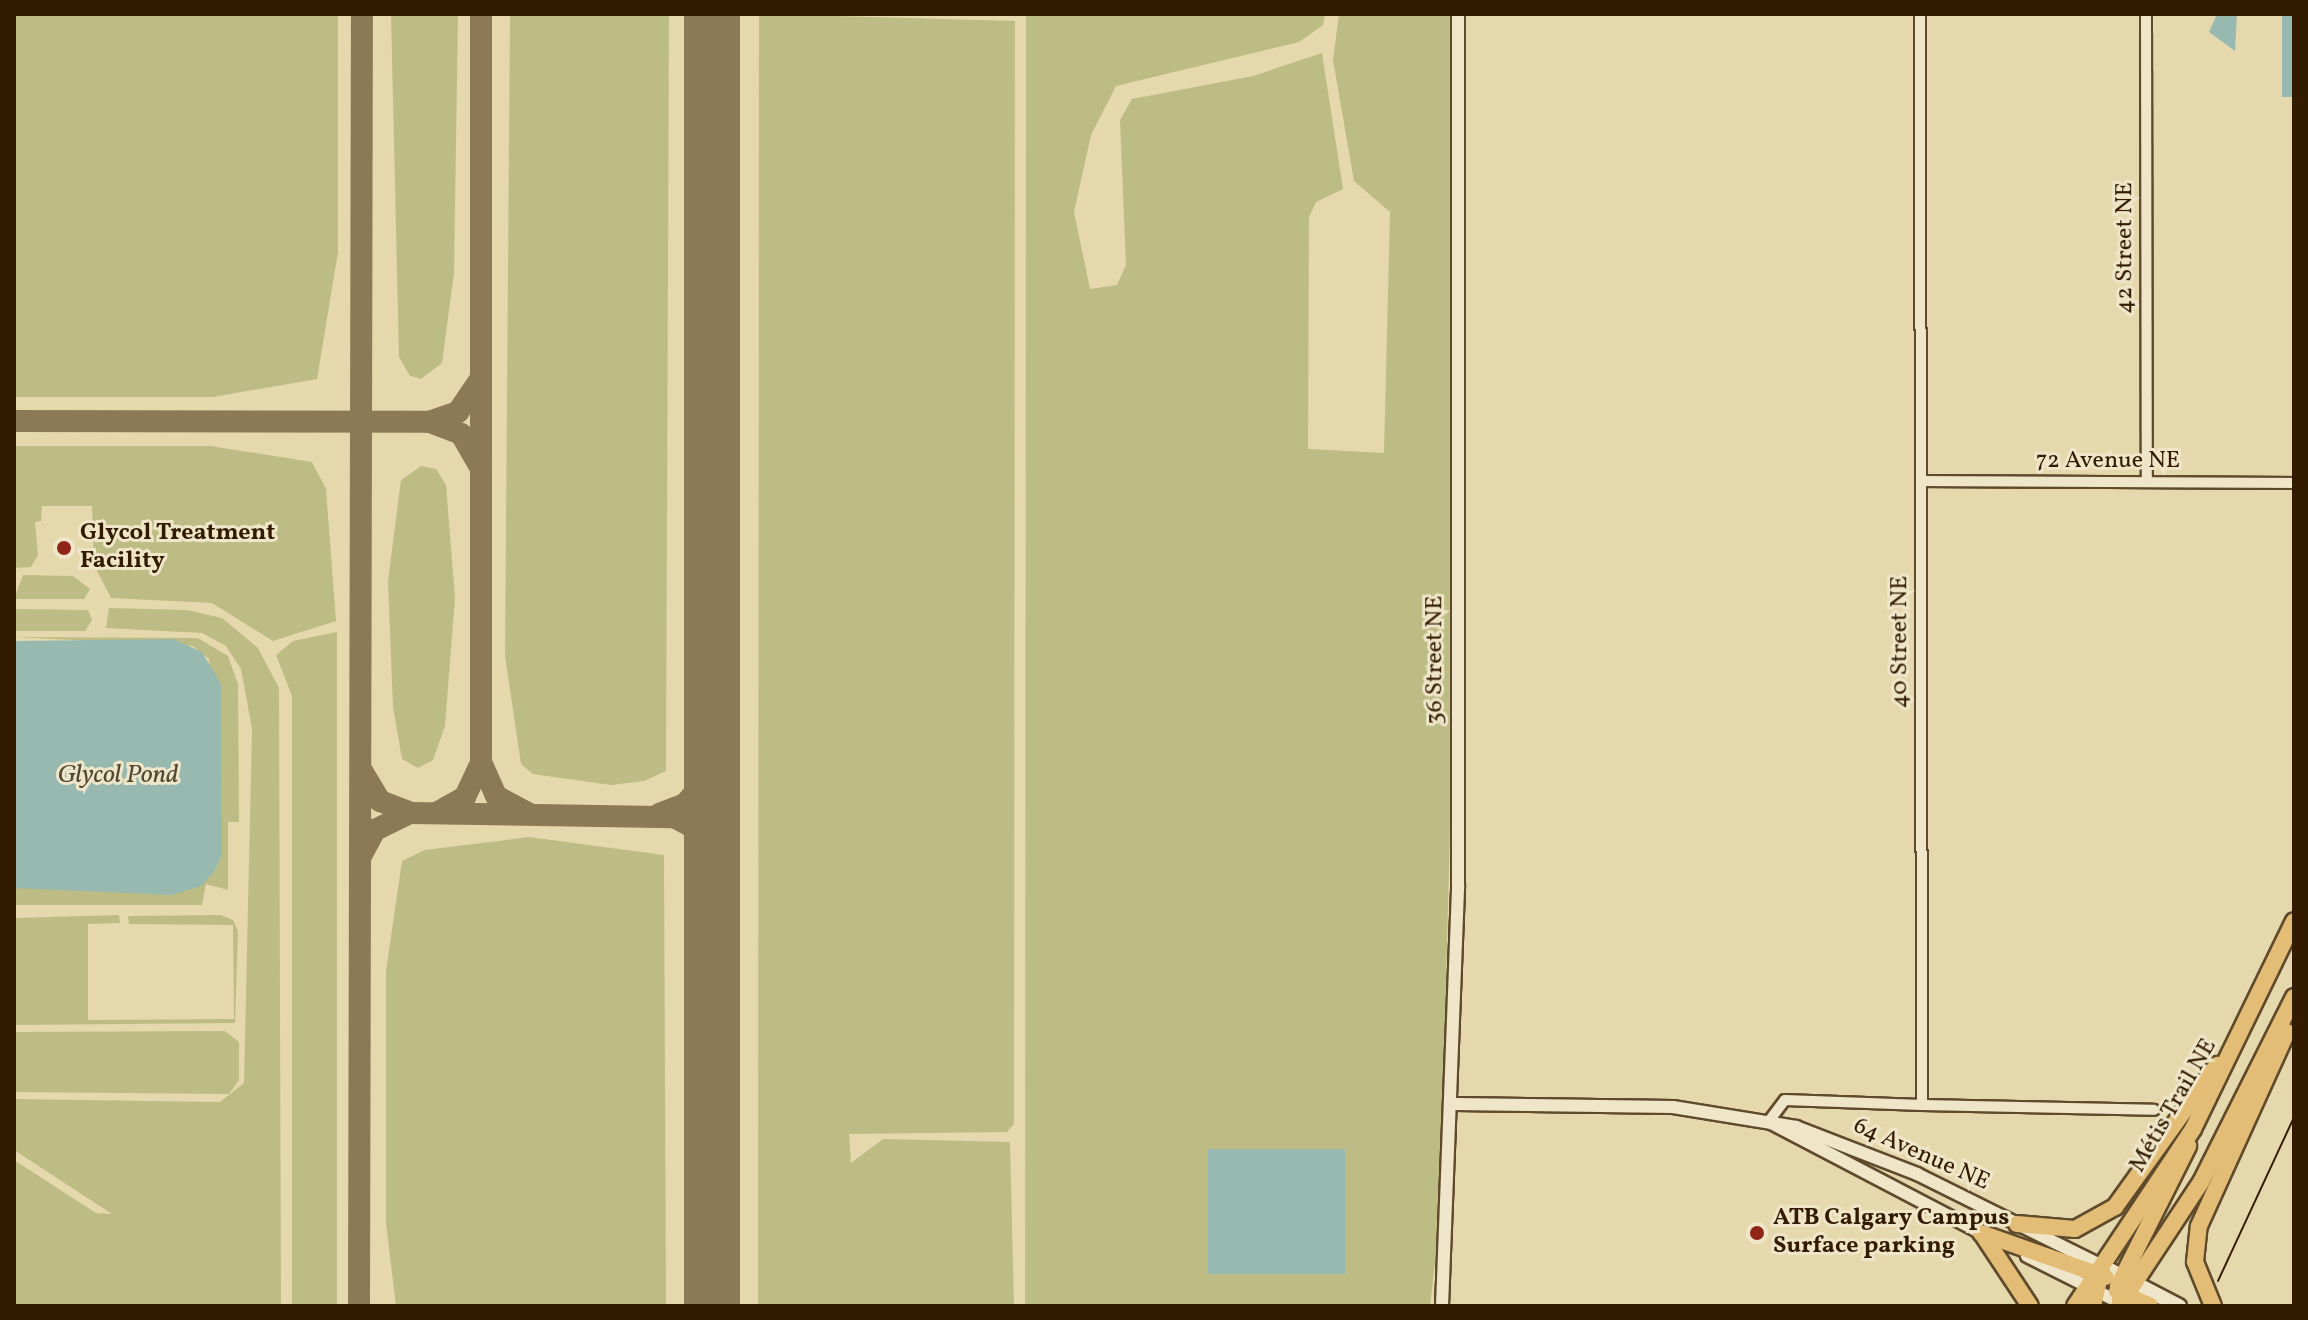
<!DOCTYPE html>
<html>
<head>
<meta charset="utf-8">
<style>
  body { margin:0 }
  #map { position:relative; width:2308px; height:1320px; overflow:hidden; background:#e6d8ad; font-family:Vollkorn,serif }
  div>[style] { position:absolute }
  .green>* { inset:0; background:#bdbc84 }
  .water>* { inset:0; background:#97b9af; transform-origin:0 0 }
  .taxiway>* { height:22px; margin:-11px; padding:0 11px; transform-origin:11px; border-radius:11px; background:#8c7a56 }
  .runway>* { height:56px; margin:-28px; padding:0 28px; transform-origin:28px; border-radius:28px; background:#8c7a56 }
  .roads { filter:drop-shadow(2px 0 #5f4a2b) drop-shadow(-2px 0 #5f4a2b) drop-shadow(0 2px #5f4a2b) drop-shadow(0 -2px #5f4a2b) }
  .minor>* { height:10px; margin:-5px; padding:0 5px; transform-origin:5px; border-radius:5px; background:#efe6ca }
  .tertiary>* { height:12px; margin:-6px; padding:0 6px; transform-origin:6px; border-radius:6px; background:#efe6ca }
  .secondary>* { height:14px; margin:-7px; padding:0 7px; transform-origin:7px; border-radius:7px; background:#efe6ca }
  .primary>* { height:16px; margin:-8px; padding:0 8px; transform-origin:8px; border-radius:8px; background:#e3bc76 }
  .tram>* { height:2px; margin:-1px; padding:0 1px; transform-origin:1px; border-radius:1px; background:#321b00 }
  .dots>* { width:22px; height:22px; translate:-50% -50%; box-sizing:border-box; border:4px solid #efe6ca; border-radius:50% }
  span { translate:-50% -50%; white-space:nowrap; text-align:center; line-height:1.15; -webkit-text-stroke:6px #efe6ca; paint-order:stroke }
  .street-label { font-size:24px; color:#321b00 }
  .poi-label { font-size:24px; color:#321b00; font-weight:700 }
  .left { translate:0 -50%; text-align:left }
  .water-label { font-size:26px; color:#504a35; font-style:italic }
  .frame { position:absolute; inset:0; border:16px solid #321b00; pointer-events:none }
</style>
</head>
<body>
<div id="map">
  <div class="green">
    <div style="clip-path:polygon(14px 14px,338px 14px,338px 252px,317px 379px,213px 397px,14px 397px)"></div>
    <div style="clip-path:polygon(391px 14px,458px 14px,454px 273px,442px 363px,421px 379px,410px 376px,399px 357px)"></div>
    <div style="clip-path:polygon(510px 14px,669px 14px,666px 771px,644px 781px,611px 785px,533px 774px,521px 764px,505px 656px)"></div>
    <div style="clip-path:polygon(759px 14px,1015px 21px,1014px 1124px,1007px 1132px,849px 1134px,851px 1163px,883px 1139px,1010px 1142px,1014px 1306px,758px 1306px)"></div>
    <div style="clip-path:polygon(1026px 14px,1325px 14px,1323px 25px,1299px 42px,1116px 86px,1091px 135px,1074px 212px,1090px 289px,1117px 285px,1126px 265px,1120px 120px,1132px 99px,1253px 76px,1322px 53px,1343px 189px,1316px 202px,1309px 217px,1308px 449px,1384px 453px,1390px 212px,1354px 181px,1333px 60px,1339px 14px,1450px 14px,1450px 827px,1440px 1218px,1430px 1306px,1025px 1306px)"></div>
    <div style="clip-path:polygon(14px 446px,211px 446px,312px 462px,326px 489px,336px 621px,273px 641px,212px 603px,111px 598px,94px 565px,92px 506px,42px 506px,41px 521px,35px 522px,38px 555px,31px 567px,14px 568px)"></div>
    <div style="clip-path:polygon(421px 466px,436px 469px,446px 485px,455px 598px,445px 726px,433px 760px,418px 768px,402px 759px,393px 707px,388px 581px,401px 480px)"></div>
    <div style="clip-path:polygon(23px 575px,73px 576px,90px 589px,84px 599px,14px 599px)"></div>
    <div style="clip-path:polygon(109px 608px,187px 610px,222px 618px,258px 648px,279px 688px,281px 1306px,14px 1306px,14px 1160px,96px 1213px,112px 1214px,14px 1150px,14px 1099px,220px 1102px,244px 1083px,252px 729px,241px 669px,226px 646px,202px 633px,106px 628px)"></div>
    <div style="clip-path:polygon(14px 609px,88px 610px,92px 620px,85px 631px,14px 631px)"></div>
    <div style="clip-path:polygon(337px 632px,337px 1306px,292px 1306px,292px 696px,276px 655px,293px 641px)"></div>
    <div style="clip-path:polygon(14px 637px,198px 638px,228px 656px,238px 684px,239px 822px,228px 822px,228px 890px,206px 884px,202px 905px,14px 905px,14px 888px,214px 872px,222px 855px,209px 659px,193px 646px)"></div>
    <div style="clip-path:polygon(529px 837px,664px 855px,666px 1306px,396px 1306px,386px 1223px,386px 971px,402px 861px,425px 850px)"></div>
    <div style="clip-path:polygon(119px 915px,120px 923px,88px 924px,88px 1020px,234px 1019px,233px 925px,129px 924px,128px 916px,221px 915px,233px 920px,238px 931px,235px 1023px,14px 1025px,14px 918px)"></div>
    <div style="clip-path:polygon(225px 1031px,239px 1042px,239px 1080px,229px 1094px,14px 1092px,14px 1032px)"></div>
  </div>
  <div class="water">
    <div style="clip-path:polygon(2217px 14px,2237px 14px,2235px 51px,2209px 32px)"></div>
    <div style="left:2282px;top:14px;width:12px;height:83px"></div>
    <div style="clip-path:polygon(173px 639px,202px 652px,221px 684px,222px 855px,214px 872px,201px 886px,172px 895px,14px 888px,14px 641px)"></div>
    <div style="left:1208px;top:1149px;width:137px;height:125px"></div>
  </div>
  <div class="taxiway">
    <div style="left:481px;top:14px;width:748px;rotate:90deg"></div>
    <div style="left:481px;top:762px;width:37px;rotate:66deg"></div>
    <div style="left:496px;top:796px;width:38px;rotate:28deg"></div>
    <div style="left:708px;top:42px;width:28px;rotate:-90deg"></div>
    <div style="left:14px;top:421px;width:415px;rotate:0.1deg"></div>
    <div style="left:429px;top:422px;width:31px;rotate:-19deg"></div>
    <div style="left:458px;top:412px;width:36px;rotate:-56deg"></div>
    <div style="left:430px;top:422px;width:33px;rotate:21deg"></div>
    <div style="left:461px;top:434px;width:36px;rotate:60deg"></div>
    <div style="left:362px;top:771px;width:35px;rotate:59deg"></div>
    <div style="left:380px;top:801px;width:33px;rotate:21deg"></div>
    <div style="left:411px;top:813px;width:263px;rotate:0.9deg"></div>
    <div style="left:674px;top:817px;width:19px;rotate:28deg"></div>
    <div style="left:691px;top:826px;width:31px;rotate:58deg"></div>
    <div style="left:707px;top:852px;width:76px;rotate:88.5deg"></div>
    <div style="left:438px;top:812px;width:31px;rotate:-29deg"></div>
    <div style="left:465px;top:797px;width:38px;rotate:-65deg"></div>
    <div style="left:659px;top:814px;width:28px;rotate:-21deg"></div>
    <div style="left:685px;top:804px;width:30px;rotate:-49deg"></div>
    <div style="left:705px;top:781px;width:102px;rotate:-88.3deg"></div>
    <div style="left:361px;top:856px;width:30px;rotate:-62deg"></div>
    <div style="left:375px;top:830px;width:39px;rotate:-26deg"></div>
    <div style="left:708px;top:1224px;width:82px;rotate:89.3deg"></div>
    <div style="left:359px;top:1306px;width:1292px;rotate:-89.87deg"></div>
  </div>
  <div class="runway">
    <div style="left:712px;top:1306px;width:1292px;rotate:-90deg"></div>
  </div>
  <div class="roads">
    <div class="minor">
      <div style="left:2146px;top:14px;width:468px;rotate:89.9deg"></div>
      <div style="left:1921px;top:481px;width:373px;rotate:0.3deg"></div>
      <div style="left:1922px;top:1105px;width:232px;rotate:1.2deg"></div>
      <div style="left:1769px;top:1121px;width:26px;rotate:-53deg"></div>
      <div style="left:1785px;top:1100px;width:137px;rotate:2.1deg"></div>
      <div style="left:1922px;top:1105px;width:1091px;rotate:-90.11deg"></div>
    </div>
    <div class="tertiary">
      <div style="left:1455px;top:1104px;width:218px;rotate:0.8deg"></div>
      <div style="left:1673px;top:1107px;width:125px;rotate:9.2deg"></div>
      <div style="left:1796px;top:1127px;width:130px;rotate:21.2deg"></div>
      <div style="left:1917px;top:1174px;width:207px;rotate:26.4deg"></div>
      <div style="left:1771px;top:1123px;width:246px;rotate:27.6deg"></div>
      <div style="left:2027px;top:1256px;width:105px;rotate:26.6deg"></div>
      <div style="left:1442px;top:1306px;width:420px;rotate:-87.8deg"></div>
      <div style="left:1458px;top:886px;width:872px;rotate:-90deg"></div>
    </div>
    <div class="secondary">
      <div style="left:2102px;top:1266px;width:87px;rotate:27.5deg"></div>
    </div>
    <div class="primary">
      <div style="left:2017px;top:1224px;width:58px;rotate:4.9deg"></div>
      <div style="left:2075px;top:1229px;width:46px;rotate:-28.8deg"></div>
      <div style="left:2115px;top:1207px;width:175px;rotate:-54.3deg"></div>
      <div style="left:1981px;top:1233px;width:132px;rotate:19.5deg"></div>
      <div style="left:1983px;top:1235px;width:85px;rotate:56.5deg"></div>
      <div style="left:2117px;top:1291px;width:36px;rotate:24deg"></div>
      <div style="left:2121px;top:1303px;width:17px;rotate:-100deg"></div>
      <div style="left:2118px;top:1286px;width:157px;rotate:-63.4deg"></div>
      <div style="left:2075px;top:1306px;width:213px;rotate:-56.3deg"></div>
      <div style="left:2193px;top:1129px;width:231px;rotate:-64.1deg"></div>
      <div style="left:2093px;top:1306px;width:39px;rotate:-77deg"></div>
      <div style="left:2119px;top:1306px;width:149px;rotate:-56.5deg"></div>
      <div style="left:2201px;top:1182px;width:207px;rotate:-63.3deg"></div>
      <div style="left:2213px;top:1306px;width:48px;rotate:-112.2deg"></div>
      <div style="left:2195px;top:1262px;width:36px;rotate:-84deg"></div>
      <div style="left:2199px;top:1226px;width:213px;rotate:-65.6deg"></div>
    </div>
  </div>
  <div class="tram">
    <div style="left:2218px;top:1281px;width:181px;rotate:-65.1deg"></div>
  </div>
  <div class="dots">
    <div style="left:64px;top:548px;background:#8f2418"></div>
    <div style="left:1757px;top:1233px;background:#8f2418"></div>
  </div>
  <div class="street-label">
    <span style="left:2126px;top:248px;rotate:-90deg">42 Street NE</span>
    <span style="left:2108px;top:462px">72 Avenue NE</span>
    <span style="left:1901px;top:642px;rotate:-90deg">40 Street NE</span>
    <span style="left:1436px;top:660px;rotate:-90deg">36 Street NE</span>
    <span style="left:2174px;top:1106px;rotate:-60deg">Métis Trail NE</span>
    <span style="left:1921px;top:1155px;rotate:24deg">64 Avenue NE</span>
  </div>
  <div class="poi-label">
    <span class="left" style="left:80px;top:548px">Glycol Treatment<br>Facility</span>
    <span class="left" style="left:1773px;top:1233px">ATB Calgary Campus<br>Surface parking</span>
  </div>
  <div class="water-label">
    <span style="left:118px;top:776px">Glycol Pond</span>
  </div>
  <div class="frame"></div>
</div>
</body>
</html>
